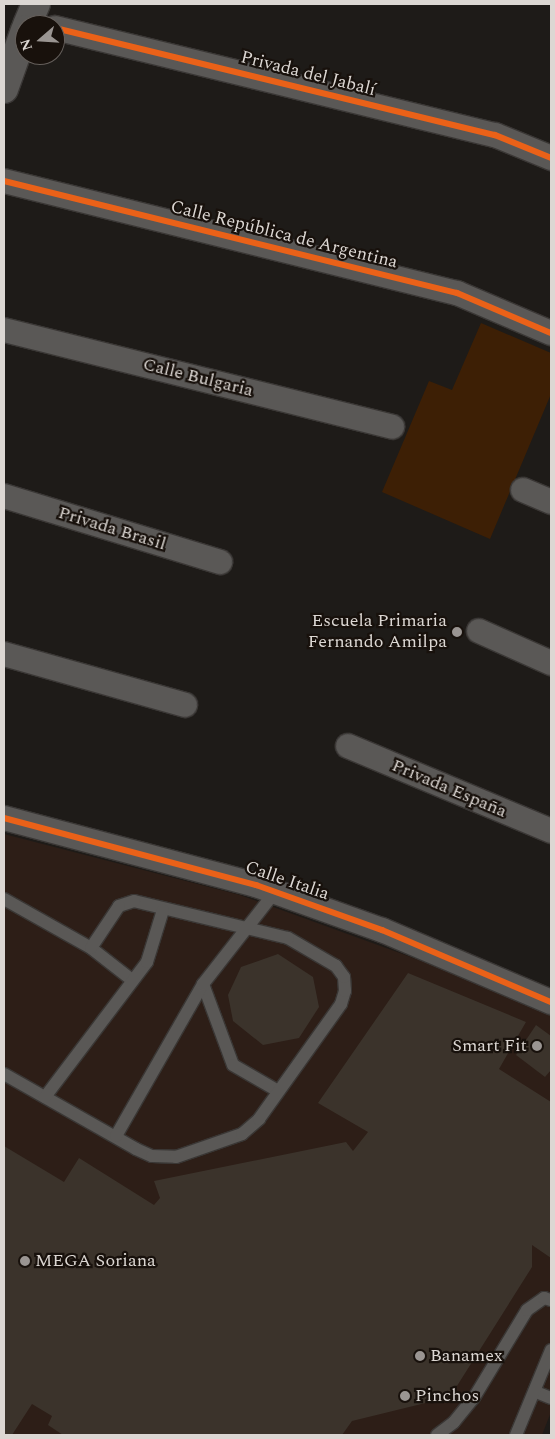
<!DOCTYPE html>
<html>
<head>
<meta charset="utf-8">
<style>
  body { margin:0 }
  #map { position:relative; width:555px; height:1439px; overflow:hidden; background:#1e1b18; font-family:Spectral,serif }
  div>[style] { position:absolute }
  .commercial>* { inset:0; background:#2d1e17 }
  .green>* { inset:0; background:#3d1f05 }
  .building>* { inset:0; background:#3b332b }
  .roads { filter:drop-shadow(1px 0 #3a3735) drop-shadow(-1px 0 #3a3735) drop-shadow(0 1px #3a3735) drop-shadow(0 -1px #3a3735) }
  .service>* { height:12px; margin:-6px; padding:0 6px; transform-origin:6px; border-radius:6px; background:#5a5856 }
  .minor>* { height:24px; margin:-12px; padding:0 12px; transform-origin:12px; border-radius:12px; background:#5a5856 }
  .tertiary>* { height:28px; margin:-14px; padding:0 14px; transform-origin:14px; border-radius:14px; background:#5a5856 }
  .cycleway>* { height:6px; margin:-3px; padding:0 3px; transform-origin:3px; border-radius:3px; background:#ea6118 }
  .dots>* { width:14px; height:14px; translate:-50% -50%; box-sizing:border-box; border:2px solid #18110c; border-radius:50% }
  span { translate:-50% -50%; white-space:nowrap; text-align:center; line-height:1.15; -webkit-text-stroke:4.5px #18110c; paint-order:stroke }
  .street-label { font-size:18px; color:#dcd7d3 }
  .poi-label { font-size:18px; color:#dcd7d3 }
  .right { translate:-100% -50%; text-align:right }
  .left { translate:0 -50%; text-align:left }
  .frame { position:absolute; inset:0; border:5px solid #dcd7d3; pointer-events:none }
  .north { position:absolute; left:15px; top:15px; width:50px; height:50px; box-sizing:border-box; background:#18110c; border:1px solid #66605c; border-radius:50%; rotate:251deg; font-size:14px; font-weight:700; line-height:20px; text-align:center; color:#dcd7d3 }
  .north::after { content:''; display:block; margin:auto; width:18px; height:22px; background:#9a9592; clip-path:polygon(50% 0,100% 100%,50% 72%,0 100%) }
</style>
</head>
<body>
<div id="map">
  <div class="commercial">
    <div style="clip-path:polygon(4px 834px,240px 895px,521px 997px,551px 1016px,551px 1412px,542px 1435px,4px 1435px)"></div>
  </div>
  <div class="green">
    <div style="clip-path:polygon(481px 323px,551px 353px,551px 394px,490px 539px,382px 492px,429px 381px,452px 390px)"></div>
  </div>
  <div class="building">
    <div style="clip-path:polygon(278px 954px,313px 977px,319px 1007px,299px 1038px,263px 1045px,233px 1021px,228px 995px,241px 967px)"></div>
    <div style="clip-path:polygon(408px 973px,526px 1022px,499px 1069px,551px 1102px,551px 1258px,532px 1245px,532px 1267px,450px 1397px,352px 1421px,342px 1435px,63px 1435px,48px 1425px,52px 1416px,32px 1404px,12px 1435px,4px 1435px,4px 1146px,64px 1182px,79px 1158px,154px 1205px,160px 1198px,154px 1181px,346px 1142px,353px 1151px,368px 1132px,318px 1103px)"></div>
    <div style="clip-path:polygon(536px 1025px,551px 1036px,551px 1070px,545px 1077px,516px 1055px)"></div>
  </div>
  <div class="roads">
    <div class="service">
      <div style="left:4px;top:899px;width:100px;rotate:29.4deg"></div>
      <div style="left:91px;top:948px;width:52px;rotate:38deg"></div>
      <div style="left:203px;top:984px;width:86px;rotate:69.7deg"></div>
      <div style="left:233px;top:1065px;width:52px;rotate:30deg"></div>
      <div style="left:4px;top:1074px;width:152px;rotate:29.6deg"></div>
      <div style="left:136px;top:1149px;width:17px;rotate:24deg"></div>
      <div style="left:152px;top:1156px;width:24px;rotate:2deg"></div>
      <div style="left:176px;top:1157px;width:70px;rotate:-19.2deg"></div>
      <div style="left:242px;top:1134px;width:23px;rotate:-41deg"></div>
      <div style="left:259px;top:1119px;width:141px;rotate:-54.5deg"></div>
      <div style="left:341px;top:1004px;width:14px;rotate:-73deg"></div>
      <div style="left:345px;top:991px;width:14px;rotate:-94deg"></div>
      <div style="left:344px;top:977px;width:14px;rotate:-126deg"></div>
      <div style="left:336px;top:966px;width:56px;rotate:-149.7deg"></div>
      <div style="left:288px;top:938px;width:158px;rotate:-166.5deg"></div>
      <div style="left:134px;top:901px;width:16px;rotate:162deg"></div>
      <div style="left:119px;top:906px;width:50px;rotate:123.7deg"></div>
      <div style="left:45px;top:1097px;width:169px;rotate:-52.9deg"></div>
      <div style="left:147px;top:962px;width:54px;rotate:-72.9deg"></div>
      <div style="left:116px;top:1136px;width:175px;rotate:-60.2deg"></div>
      <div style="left:203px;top:984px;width:117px;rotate:-52deg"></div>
      <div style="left:536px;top:1392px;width:16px;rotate:22deg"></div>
      <div style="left:437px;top:1435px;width:21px;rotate:-37deg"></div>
      <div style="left:454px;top:1422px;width:33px;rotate:-51deg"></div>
      <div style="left:475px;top:1396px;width:100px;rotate:-58.8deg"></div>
      <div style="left:527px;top:1310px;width:21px;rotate:-35deg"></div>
      <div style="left:544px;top:1298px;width:7px;rotate:16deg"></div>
      <div style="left:516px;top:1435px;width:92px;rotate:-67.6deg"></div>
    </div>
    <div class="minor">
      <div style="left:55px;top:28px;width:453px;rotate:13.7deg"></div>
      <div style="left:495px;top:135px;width:61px;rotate:22.3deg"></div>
      <div style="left:4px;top:181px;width:467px;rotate:13.9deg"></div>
      <div style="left:457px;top:293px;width:102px;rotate:23.1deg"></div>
      <div style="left:4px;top:330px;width:400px;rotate:14deg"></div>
      <div style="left:523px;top:490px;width:30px;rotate:23deg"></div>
      <div style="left:4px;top:496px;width:226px;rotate:17deg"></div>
      <div style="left:479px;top:631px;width:79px;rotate:24deg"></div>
      <div style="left:4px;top:654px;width:188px;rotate:15.7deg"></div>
      <div style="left:348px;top:746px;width:220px;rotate:22.7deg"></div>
      <div style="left:4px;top:818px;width:261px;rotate:14.9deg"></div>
      <div style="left:256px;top:885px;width:134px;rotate:19.7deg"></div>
      <div style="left:382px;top:930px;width:184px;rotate:23.1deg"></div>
    </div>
    <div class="tertiary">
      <div style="left:27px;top:25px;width:23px;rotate:-67deg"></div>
      <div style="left:4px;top:89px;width:63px;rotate:-70.4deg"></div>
    </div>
  </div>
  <div class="cycleway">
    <div style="left:55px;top:28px;width:453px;rotate:13.7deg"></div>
    <div style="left:495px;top:135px;width:61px;rotate:22.3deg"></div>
    <div style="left:4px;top:181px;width:467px;rotate:13.9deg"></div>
    <div style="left:457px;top:293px;width:102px;rotate:23.1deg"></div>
    <div style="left:4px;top:818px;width:261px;rotate:14.9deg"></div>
    <div style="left:256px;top:885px;width:134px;rotate:19.7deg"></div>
    <div style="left:382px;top:930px;width:184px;rotate:23.1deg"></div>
  </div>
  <div class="dots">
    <div style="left:457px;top:632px;background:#9a9592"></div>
    <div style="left:537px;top:1046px;background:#9a9592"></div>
    <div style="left:25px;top:1261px;background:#9a9592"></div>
    <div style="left:420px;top:1356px;background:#9a9592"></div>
    <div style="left:405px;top:1396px;background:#9a9592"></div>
  </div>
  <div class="street-label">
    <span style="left:308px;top:74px;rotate:14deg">Privada del Jabalí</span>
    <span style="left:284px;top:235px;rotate:14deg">Calle República de Argentina</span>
    <span style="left:198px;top:378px;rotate:14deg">Calle Bulgaria</span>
    <span style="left:112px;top:529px;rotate:17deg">Privada Brasil</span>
    <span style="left:449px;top:789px;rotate:23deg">Privada España</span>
    <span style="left:287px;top:881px;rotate:19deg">Calle Italia</span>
  </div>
  <div class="poi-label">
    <span class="right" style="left:447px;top:632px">Escuela Primaria<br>Fernando Amilpa</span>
    <span class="right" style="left:527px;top:1046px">Smart Fit</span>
    <span class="left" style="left:35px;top:1261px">MEGA Soriana</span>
    <span class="left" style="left:430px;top:1356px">Banamex</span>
    <span class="left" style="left:415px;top:1396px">Pinchos</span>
  </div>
  <div class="frame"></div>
  <div class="north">N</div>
</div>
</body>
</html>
